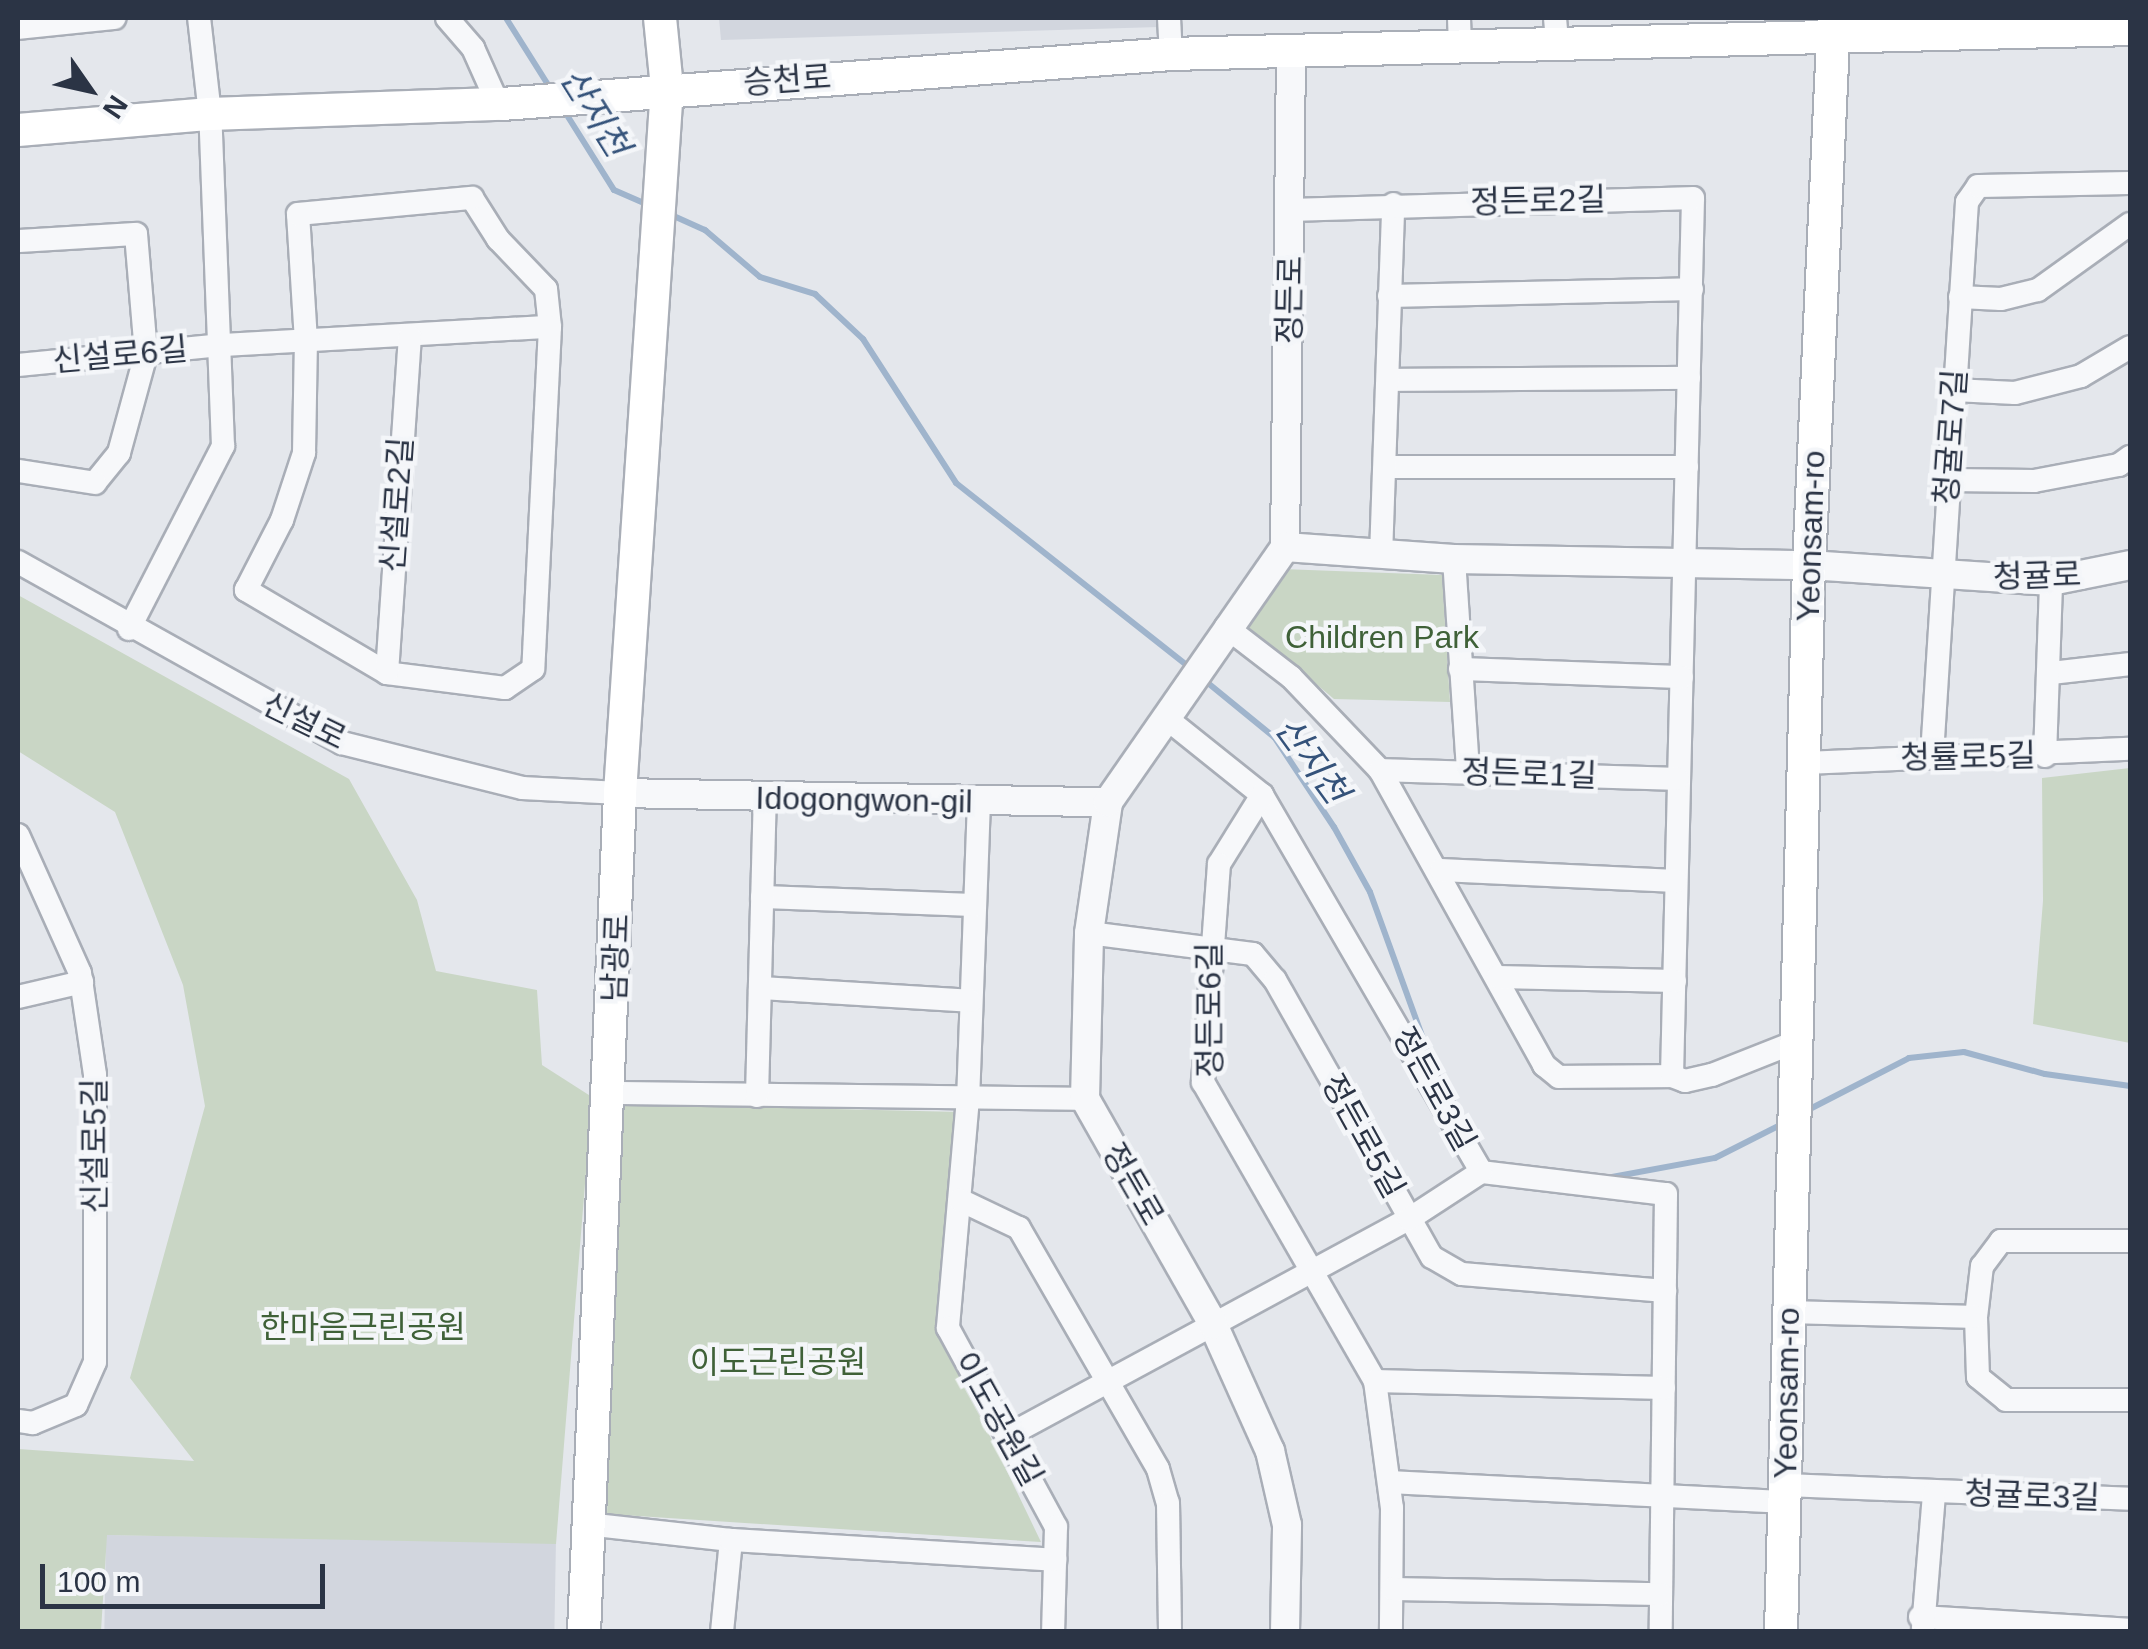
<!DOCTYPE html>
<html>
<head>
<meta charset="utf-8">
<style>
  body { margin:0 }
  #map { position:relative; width:2148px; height:1649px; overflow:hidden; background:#e4e7ec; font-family:Helvetica,"Noto Sans KR",sans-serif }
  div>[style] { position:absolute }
  .built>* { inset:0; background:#d2d6de; transform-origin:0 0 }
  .green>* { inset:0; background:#c9d6c5 }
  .stream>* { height:6px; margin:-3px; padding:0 3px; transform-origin:3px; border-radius:3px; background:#9fb4cc }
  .roads { filter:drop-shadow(2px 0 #a9aeb7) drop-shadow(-2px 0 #a9aeb7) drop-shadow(0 2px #a9aeb7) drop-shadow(0 -2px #a9aeb7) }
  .minor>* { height:22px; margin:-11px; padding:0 11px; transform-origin:11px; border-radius:11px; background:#f7f8fa }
  .tertiary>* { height:28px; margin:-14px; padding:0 14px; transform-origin:14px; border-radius:14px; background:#f7f8fa }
  .secondary>* { height:32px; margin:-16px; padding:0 16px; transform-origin:16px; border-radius:16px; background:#fff }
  span { translate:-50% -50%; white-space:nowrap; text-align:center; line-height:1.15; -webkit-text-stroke:9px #f4f6f9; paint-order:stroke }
  .street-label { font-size:32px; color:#2b3445 }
  .park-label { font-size:32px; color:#3f6138 }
  .water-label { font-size:35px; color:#34527a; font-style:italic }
  .frame { position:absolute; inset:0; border:20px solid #2b3445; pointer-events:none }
  .north { position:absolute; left:40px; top:40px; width:100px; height:100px; -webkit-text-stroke:8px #f4f6f9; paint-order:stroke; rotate:124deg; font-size:28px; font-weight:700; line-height:40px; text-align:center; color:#2b3445 }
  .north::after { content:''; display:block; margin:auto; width:35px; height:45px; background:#2b3445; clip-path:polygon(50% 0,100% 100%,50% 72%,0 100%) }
  .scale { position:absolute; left:40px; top:1564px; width:285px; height:45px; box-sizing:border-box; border:5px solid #2b3445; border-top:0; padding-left:12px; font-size:30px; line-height:35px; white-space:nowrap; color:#2b3445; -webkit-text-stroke:8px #f4f6f9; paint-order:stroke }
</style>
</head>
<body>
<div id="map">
  <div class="built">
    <div style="clip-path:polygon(719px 18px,1158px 18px,1159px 27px,721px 40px)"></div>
    <div style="left:106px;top:1535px;width:450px;height:97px;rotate:1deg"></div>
  </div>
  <div class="green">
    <div style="clip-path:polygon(1282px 569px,1442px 575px,1450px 702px,1334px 699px,1247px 626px)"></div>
    <div style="clip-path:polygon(18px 595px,349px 779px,417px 900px,436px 971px,537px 990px,542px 1065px,592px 1097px,556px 1544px,107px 1535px,101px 1631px,18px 1631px,18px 1449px,194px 1461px,130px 1378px,205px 1106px,183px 985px,115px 812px,18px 751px)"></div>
    <div style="clip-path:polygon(2130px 768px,2130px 1043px,2033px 1024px,2043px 901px,2042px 778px)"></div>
    <div style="clip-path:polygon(622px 1104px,960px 1112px,940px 1332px,1041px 1542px,607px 1514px)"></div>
  </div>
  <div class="stream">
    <div style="left:506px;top:18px;width:83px;rotate:57.8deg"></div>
    <div style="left:565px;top:112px;width:92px;rotate:57.9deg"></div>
    <div style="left:614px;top:190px;width:40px;rotate:23.4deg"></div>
    <div style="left:667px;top:213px;width:42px;rotate:24.1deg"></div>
    <div style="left:705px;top:230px;width:72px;rotate:40.5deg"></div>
    <div style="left:760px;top:277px;width:58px;rotate:17.2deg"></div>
    <div style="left:815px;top:294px;width:66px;rotate:43.2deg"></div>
    <div style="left:863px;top:339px;width:171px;rotate:57.1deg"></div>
    <div style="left:956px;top:483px;width:298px;rotate:38.3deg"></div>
    <div style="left:1203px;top:679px;width:93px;rotate:39.3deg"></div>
    <div style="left:1275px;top:738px;width:107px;rotate:56.5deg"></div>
    <div style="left:1334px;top:827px;width:74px;rotate:61deg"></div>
    <div style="left:1370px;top:892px;width:194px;rotate:70.1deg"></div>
    <div style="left:1804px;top:1112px;width:118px;rotate:-27.2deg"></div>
    <div style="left:1909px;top:1058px;width:55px;rotate:-6.2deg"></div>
    <div style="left:1964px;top:1052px;width:84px;rotate:15.2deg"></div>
    <div style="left:2045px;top:1074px;width:86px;rotate:8deg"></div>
    <div style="left:1612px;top:1177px;width:105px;rotate:-10.5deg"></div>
    <div style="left:1715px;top:1158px;width:77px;rotate:-26.9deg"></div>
  </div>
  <div class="roads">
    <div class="minor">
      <div style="left:447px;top:18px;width:40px;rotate:49deg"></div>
      <div style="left:473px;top:48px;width:61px;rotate:65.9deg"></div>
      <div style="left:1169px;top:18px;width:36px;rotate:87deg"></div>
      <div style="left:1459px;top:18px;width:25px;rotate:88deg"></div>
      <div style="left:1555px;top:18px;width:22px;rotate:85deg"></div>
      <div style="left:18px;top:28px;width:97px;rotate:-5.9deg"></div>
      <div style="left:472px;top:198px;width:49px;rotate:57.6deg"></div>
      <div style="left:498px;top:239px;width:69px;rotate:46.2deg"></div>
      <div style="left:546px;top:289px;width:38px;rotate:84deg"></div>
      <div style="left:550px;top:327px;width:342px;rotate:92.8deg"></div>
      <div style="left:533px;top:669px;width:34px;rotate:146deg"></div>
      <div style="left:505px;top:688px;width:119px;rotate:-172.8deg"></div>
      <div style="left:387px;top:673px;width:164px;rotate:-149.5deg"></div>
      <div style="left:246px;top:590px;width:79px;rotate:-62.8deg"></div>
      <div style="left:282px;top:520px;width:71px;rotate:-71.8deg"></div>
      <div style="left:304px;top:453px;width:112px;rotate:-89deg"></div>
      <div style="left:306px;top:341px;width:127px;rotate:-93.6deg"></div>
      <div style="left:298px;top:214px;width:175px;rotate:-5.3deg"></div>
      <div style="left:18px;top:241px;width:118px;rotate:-3.4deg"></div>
      <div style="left:136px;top:234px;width:120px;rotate:85.2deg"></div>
      <div style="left:146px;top:354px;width:103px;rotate:105.3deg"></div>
      <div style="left:119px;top:453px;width:38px;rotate:129deg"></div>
      <div style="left:95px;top:483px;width:78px;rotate:-171.1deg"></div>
      <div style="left:1389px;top:296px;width:303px;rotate:-1.3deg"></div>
      <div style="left:1960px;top:297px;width:41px;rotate:2.8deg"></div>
      <div style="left:2001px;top:299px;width:38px;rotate:-14deg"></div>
      <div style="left:2038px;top:290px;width:113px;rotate:-35.7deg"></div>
      <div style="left:18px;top:365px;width:206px;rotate:-5.6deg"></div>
      <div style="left:223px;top:345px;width:327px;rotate:-3.2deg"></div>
      <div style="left:1388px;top:380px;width:301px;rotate:-0.4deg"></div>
      <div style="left:1954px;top:390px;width:61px;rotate:2.8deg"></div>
      <div style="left:2015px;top:393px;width:68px;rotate:-14.4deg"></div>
      <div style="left:2081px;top:376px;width:57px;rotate:-30.6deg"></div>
      <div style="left:1386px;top:467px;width:301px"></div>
      <div style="left:1948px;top:480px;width:86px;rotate:0.7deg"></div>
      <div style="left:2034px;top:481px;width:86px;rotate:-10.7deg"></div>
      <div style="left:2119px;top:465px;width:14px;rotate:-36deg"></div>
      <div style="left:1381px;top:556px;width:352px;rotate:-88deg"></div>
      <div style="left:1454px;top:559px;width:213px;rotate:86.2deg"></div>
      <div style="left:18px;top:562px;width:371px;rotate:29.2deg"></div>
      <div style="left:342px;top:743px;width:186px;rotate:14deg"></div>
      <div style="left:522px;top:788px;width:98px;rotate:2.9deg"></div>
      <div style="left:1226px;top:627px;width:82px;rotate:37.6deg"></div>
      <div style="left:1291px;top:677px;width:129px;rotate:46.3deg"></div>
      <div style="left:1380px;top:770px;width:338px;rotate:60.9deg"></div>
      <div style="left:1544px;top:1065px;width:19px;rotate:39deg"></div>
      <div style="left:1559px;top:1077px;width:113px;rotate:-0.5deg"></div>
      <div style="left:1672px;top:1076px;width:878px;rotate:-88.63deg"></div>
      <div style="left:1693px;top:198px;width:401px;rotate:178.3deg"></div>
      <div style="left:129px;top:629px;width:206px;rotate:-62.8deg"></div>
      <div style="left:223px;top:446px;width:332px;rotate:-92.2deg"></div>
      <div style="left:210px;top:114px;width:97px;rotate:-96.5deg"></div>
      <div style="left:1460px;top:669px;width:222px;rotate:2.1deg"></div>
      <div style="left:387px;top:673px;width:337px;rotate:-86.1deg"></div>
      <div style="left:2051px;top:673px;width:80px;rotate:-6.5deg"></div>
      <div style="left:1166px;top:718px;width:123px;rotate:38.7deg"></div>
      <div style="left:1262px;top:795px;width:436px;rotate:59.8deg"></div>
      <div style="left:1481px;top:1172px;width:186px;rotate:6.8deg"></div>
      <div style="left:1666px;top:1194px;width:438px;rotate:90.7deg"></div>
      <div style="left:1932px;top:755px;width:554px;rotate:-86.38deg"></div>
      <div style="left:1967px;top:202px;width:19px;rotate:-55deg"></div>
      <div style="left:1978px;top:186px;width:152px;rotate:-1.1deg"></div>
      <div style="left:2045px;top:756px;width:175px;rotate:-88deg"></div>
      <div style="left:1805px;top:763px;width:325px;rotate:-2.5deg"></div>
      <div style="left:1380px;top:770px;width:298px;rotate:1.7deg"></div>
      <div style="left:1262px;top:795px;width:81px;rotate:121.9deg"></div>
      <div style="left:1219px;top:864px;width:219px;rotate:94.2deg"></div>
      <div style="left:1203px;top:1082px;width:345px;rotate:60.1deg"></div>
      <div style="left:1375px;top:1381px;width:128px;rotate:82.4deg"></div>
      <div style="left:1392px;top:1508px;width:124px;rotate:90.5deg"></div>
      <div style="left:979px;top:801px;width:297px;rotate:92.1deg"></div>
      <div style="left:968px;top:1098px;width:231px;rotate:95deg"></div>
      <div style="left:948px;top:1328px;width:226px;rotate:61.5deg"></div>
      <div style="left:1056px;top:1527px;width:105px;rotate:91.6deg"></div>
      <div style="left:18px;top:835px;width:151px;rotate:65.8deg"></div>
      <div style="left:80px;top:973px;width:103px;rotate:81.6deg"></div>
      <div style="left:95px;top:1075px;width:287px;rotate:90deg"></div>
      <div style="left:95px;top:1362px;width:47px;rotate:113.8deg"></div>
      <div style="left:76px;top:1405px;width:47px;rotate:157.3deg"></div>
      <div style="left:33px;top:1423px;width:15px;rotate:-172deg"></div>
      <div style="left:1441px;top:870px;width:235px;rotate:2.7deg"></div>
      <div style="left:762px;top:897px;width:213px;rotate:2.2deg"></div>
      <div style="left:1089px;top:933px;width:165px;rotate:7.3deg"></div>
      <div style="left:1253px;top:954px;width:34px;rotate:50deg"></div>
      <div style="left:1275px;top:980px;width:318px;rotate:60.5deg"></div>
      <div style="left:1432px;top:1257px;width:34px;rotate:30deg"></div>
      <div style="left:1462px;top:1274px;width:204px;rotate:4.8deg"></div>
      <div style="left:1498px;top:977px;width:177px;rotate:1.3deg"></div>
      <div style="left:760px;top:988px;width:211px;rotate:3.5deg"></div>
      <div style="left:18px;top:997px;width:66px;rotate:-13.2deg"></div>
      <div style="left:1672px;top:1076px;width:14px;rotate:21deg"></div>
      <div style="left:1685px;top:1081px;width:28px;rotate:-13deg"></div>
      <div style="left:1712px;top:1075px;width:92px;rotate:-21.6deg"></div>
      <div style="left:612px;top:1093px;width:473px;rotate:0.7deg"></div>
      <div style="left:757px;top:1096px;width:296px;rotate:-88.5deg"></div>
      <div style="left:960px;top:1200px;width:65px;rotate:25.4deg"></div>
      <div style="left:1019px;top:1228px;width:278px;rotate:60deg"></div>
      <div style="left:1158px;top:1469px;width:35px;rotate:74deg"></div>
      <div style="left:1168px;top:1503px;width:129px;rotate:89.1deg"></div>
      <div style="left:2130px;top:1241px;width:129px;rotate:180deg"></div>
      <div style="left:2001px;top:1241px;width:31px;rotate:127deg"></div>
      <div style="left:1982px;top:1266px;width:51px;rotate:96.7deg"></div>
      <div style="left:1976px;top:1317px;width:60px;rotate:88.1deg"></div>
      <div style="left:1978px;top:1377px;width:36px;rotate:39deg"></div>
      <div style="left:2006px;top:1400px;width:124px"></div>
      <div style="left:1789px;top:1312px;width:187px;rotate:1.5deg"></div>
      <div style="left:1375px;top:1381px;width:289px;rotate:1.4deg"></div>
      <div style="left:1009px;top:1435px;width:455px;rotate:-28.4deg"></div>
      <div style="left:1409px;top:1219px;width:86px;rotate:-33.1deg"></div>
      <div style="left:1389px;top:1482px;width:398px;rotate:2.9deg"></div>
      <div style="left:1786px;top:1485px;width:344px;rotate:2.3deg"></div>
      <div style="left:586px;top:1524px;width:146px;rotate:6.3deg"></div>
      <div style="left:731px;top:1540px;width:92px;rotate:95.6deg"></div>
      <div style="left:731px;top:1540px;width:325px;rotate:3.5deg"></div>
      <div style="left:1392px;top:1589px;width:269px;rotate:1.1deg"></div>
      <div style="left:1920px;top:1617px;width:210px;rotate:3.5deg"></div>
      <div style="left:1923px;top:1628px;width:135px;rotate:-85.3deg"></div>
    </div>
    <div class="tertiary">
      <div style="left:1285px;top:547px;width:495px;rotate:-89.3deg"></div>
      <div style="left:620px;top:793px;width:488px;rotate:1.1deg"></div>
      <div style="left:1285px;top:1632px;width:107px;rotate:-88.9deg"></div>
      <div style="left:1287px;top:1525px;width:76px;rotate:-102.9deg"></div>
      <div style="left:1270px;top:1451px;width:139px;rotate:-114.2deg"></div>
      <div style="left:1213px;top:1324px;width:259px;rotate:-119.6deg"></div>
      <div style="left:1085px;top:1099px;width:166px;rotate:-88.6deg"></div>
      <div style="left:1089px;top:933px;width:132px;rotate:-81.7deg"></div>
      <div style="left:1108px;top:802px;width:310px;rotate:-55.2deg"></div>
      <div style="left:1285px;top:547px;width:169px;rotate:4.1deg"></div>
      <div style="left:1454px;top:559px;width:355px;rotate:1deg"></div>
      <div style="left:1809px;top:565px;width:243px;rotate:3.8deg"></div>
      <div style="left:2051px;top:581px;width:81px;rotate:-11.4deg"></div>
    </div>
    <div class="secondary">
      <div style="left:18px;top:130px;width:193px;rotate:-4.8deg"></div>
      <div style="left:210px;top:114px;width:292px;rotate:-2deg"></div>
      <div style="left:502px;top:104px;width:671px;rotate:-4.27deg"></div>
      <div style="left:1171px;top:54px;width:959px;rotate:-1.49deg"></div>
      <div style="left:584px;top:1632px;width:840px;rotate:-87.54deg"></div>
      <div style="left:620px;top:793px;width:707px;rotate:-86.19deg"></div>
      <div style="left:667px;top:88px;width:70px;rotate:-95.7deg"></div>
      <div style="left:1781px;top:1632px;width:1067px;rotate:-88.5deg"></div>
      <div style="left:1809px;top:565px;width:548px;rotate:-87.38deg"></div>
    </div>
  </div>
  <div class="street-label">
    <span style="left:787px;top:80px;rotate:-4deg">승천로</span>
    <span style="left:1538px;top:201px;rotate:-1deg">정든로2길</span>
    <span style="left:1290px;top:300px;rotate:-89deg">정든로</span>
    <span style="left:120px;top:355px;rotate:-5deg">신설로6길</span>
    <span style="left:1951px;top:437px;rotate:-86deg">청귤로7길</span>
    <span style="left:397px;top:505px;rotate:-86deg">신설로2길</span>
    <span style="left:1811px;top:536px;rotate:-88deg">Yeonsam-ro</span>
    <span style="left:2037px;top:576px;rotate:-2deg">청귤로</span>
    <span style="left:304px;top:721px;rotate:26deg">신설로</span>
    <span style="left:1968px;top:757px;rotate:-1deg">청률로5길</span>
    <span style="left:1529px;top:774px;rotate:2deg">정든로1길</span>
    <span style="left:864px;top:800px;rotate:1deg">Idogongwon-gil</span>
    <span style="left:616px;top:958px;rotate:-88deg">남광로</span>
    <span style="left:1210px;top:1010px;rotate:-90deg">정든로6길</span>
    <span style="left:1434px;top:1089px;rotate:61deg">정든로3길</span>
    <span style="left:1363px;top:1136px;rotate:61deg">정든로5길</span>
    <span style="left:95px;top:1146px;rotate:-90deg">신설로5길</span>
    <span style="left:1133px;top:1184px;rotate:60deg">정든로</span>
    <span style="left:1787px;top:1393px;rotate:-89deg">Yeonsam-ro</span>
    <span style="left:998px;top:1419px;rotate:61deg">이도공원길</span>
    <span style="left:2032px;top:1496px;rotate:2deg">청귤로3길</span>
  </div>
  <div class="park-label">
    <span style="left:1382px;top:637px">Children Park</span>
    <span style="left:363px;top:1327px">한마음근린공원</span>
    <span style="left:778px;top:1362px">이도근린공원</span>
  </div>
  <div class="water-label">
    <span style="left:595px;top:112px;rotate:58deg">산지천</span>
    <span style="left:1312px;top:760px;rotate:54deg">산지천</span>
  </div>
  <div class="frame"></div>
  <div class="north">N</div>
  <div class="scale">100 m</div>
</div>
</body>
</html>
